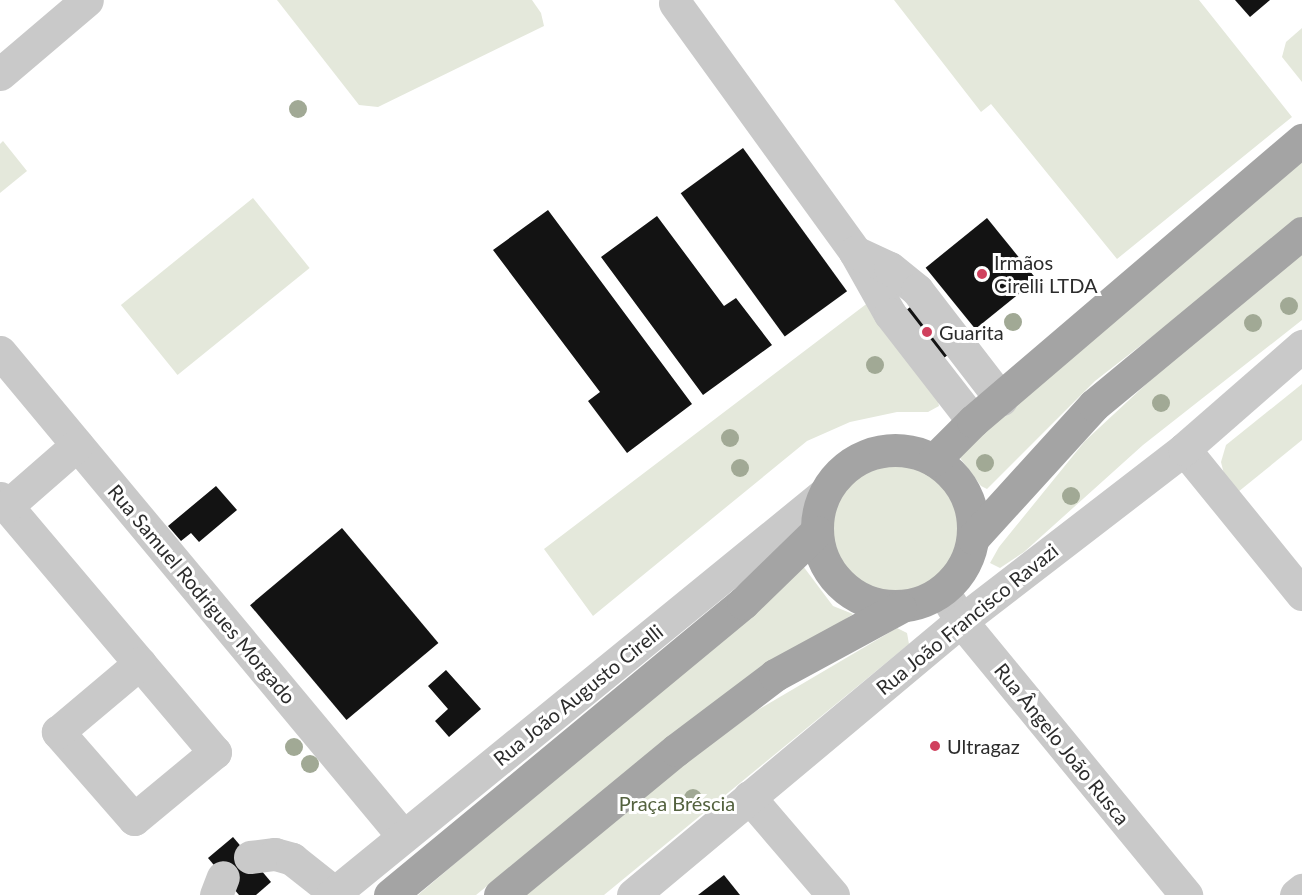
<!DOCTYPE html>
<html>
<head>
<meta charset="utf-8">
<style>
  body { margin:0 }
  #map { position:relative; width:1302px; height:895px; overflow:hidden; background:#fff; font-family:Lato,sans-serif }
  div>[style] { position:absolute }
  .green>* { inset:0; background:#e4e8db; transform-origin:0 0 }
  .round { border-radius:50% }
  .building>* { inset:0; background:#131313; transform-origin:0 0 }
  .minor>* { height:33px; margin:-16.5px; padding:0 16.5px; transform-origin:16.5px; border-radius:16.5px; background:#c9c9c9 }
  .major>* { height:33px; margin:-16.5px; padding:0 16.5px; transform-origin:16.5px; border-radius:16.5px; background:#a4a4a4 }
  .major>.ring { margin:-16.5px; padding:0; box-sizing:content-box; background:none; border:33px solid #a4a4a4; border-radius:50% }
  .trees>* { width:18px; height:18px; margin:-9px; border-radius:50%; background:#a1a995 }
  .dots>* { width:16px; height:16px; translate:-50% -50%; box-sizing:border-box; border:3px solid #fff; border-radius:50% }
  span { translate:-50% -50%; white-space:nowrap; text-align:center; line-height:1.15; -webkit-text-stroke:6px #fff; paint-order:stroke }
  .poi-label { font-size:20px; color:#2c2c2c }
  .left { translate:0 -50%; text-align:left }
  .street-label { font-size:20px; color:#2c2c2c }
  .park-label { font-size:20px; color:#54623f }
</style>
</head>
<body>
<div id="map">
  <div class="green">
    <div style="clip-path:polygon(277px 0,532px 0,541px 13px,544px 26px,378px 107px,359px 105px)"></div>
    <div style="clip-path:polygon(894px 0,1199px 0,1292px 117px,1117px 259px,991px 104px,981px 112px)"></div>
    <div style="clip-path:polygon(1302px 28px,1302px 82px,1282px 57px,1286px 42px)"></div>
    <div style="clip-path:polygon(3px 141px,27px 171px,0 193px,0 144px)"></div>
    <div style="clip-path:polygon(1302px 162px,1302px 220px,1095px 381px,987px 489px,981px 486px,957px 454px)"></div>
    <div style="left:253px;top:198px;width:90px;height:170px;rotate:51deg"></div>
    <div style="clip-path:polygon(1302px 254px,1302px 320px,1143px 445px,1024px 552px,1000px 568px,990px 563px,999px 547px,1085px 441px,1157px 374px)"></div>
    <div style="clip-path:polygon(869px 302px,937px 395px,939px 406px,928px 412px,897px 412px,850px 422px,807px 441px,593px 616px,544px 549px)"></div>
    <div style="clip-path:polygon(1302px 384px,1302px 440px,1238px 492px,1224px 474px,1221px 462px,1226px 445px)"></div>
    <div class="round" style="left:829px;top:464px;width:130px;height:130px"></div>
    <div style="clip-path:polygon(803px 566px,833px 606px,853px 614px,663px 742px,476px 895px,418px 895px)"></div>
    <div style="clip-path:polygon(897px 628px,907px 633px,909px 644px,604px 895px,526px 895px,689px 760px,756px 711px)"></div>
  </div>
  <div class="building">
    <div style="clip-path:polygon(1235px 0,1270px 0,1250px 17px)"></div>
    <div style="left:743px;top:148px;width:177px;height:77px;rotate:54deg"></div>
    <div style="clip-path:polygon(548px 210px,692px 404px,627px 453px,588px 401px,600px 392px,493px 250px)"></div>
    <div style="clip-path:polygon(657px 216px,724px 306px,736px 298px,772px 345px,703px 395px,601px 257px)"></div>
    <div style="left:987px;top:218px;width:79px;height:79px;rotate:51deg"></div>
    <div style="left:914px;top:304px;width:61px;height:15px;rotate:52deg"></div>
    <div style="clip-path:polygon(216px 486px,237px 510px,199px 542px,191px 533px,181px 541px,168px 526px)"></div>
    <div style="left:342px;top:528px;width:150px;height:120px;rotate:50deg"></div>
    <div style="clip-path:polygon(446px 670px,481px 709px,449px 737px,435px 721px,448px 709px,428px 686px)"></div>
    <div style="clip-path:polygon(233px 837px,271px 882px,256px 895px,239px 895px,208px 858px)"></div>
    <div style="clip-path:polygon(724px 875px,740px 895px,698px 895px)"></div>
  </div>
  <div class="minor">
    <div style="left:675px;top:3px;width:307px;rotate:54.1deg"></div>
    <div style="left:855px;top:252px;width:71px;rotate:60.6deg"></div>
    <div style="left:890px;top:314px;width:135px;rotate:52.2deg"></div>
    <div style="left:0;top:74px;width:114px;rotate:-40.4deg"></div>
    <div style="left:855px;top:252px;width:38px;rotate:25deg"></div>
    <div style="left:890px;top:268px;width:35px;rotate:39deg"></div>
    <div style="left:917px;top:290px;width:138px;rotate:52.4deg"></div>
    <div style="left:0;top:352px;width:630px;rotate:50.22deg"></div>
    <div style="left:1184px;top:449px;width:187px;rotate:50.9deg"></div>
    <div style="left:0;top:498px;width:333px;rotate:49.8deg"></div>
    <div style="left:215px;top:752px;width:105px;rotate:140.4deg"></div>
    <div style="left:134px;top:819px;width:116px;rotate:-131.1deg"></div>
    <div style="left:58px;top:732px;width:107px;rotate:-40.1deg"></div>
    <div style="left:7px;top:506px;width:93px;rotate:-41.1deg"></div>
    <div style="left:943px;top:591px;width:35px;rotate:59deg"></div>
    <div style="left:961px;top:621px;width:355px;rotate:50.6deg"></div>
    <div style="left:749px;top:797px;width:129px;rotate:49.4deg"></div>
    <div style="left:250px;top:857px;width:25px;rotate:-7deg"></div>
    <div style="left:275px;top:854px;width:18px;rotate:16deg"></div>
    <div style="left:292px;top:859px;width:55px;rotate:38.3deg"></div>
    <div style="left:216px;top:895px;width:19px;rotate:-69deg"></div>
    <div style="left:332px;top:895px;width:635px;rotate:-39.18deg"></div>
    <div style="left:633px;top:895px;width:427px;rotate:-39.9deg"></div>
    <div style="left:961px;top:621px;width:282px;rotate:-37.6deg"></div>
    <div style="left:1184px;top:449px;width:157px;rotate:-41.1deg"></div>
    <div style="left:1296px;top:895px;width:8px;rotate:-40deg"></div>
  </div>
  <div class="major">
    <div class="ring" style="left:817px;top:450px;width:123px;height:123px"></div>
    <div style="left:934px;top:460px;width:55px;rotate:-45deg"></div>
    <div style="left:973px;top:421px;width:433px;rotate:-40.5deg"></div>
    <div style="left:973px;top:538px;width:180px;rotate:-47.7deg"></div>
    <div style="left:1094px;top:405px;width:270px;rotate:-39.6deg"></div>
    <div style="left:390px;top:895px;width:458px;rotate:-39.6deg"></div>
    <div style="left:743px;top:603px;width:102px;rotate:-44.2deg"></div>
    <div style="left:500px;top:895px;width:228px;rotate:-39.5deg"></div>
    <div style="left:676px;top:750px;width:124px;rotate:-37.1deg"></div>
    <div style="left:775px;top:675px;width:142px;rotate:-28.5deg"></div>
  </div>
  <div class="trees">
    <div style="left:298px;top:109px"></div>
    <div style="left:1289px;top:306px"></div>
    <div style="left:1013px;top:322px"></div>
    <div style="left:1253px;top:323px"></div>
    <div style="left:875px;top:365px"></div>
    <div style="left:1161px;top:403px"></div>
    <div style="left:730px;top:438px"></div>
    <div style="left:985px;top:463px"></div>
    <div style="left:740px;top:468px"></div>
    <div style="left:1071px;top:496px"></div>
    <div style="left:294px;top:747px"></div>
    <div style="left:310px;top:764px"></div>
    <div style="left:693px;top:798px"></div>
  </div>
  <div class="dots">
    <div style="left:982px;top:274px;background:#d0415e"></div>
    <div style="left:927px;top:332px;background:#d0415e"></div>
    <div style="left:935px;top:746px;background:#d0415e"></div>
  </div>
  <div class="poi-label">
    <span class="left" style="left:994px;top:274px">Irmãos<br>Cirelli LTDA</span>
    <span class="left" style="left:939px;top:332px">Guarita</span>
    <span class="left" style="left:947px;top:746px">Ultragaz</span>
  </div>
  <div class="street-label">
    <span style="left:202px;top:594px;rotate:50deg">Rua Samuel Rodrigues Morgado</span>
    <span style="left:967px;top:619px;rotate:-39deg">Rua João Francisco Ravazi</span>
    <span style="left:578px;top:695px;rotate:-39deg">Rua João Augusto Cirelli</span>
    <span style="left:1062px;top:744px;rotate:51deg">Rua Ângelo João Rusca</span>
  </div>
  <div class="park-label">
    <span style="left:677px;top:803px">Praça Bréscia</span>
  </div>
</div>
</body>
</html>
